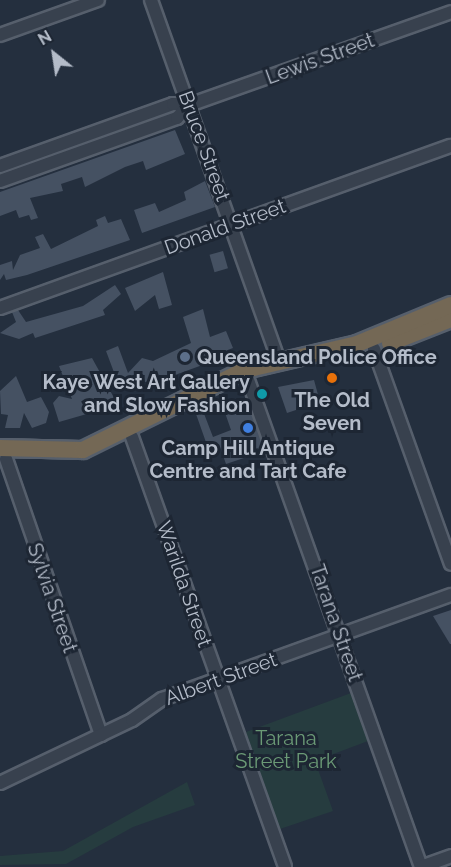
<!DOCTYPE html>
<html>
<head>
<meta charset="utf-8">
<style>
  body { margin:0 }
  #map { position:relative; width:451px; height:867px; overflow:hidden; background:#242f3e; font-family:Raleway,sans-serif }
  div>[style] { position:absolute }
  .green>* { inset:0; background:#263c3f }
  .building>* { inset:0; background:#455162; transform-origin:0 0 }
  .roads { filter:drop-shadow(2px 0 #565f6c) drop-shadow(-2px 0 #565f6c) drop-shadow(0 2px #565f6c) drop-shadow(0 -2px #565f6c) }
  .minor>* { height:12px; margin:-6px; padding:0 6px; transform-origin:6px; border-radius:6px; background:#38414e }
  .highway>* { height:16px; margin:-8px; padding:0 8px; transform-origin:8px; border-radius:8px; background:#746855 }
  .dots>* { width:16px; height:16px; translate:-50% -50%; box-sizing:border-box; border:3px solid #1d2633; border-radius:50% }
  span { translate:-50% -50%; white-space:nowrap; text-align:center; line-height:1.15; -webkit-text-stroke:6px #1d2633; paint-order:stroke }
  .street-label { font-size:20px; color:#b4bcc9 }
  .poi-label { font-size:20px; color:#b4bcc9; font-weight:700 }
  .left { translate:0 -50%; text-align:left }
  .right { translate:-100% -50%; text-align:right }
  .park-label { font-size:20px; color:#6b9a76 }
  .north { position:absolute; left:24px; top:24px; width:60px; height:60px; -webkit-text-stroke:4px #1d2633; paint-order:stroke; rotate:330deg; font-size:16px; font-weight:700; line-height:24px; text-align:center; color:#b4bcc9 }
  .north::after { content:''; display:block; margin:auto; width:21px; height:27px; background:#b4bcc9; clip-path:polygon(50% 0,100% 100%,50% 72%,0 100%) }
</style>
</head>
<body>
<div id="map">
  <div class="green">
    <div style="clip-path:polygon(351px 693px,368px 741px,315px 761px,333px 811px,280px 829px,246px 732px)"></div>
    <div style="clip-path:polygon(187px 782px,195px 805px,133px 827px,66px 864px,0 865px,0 856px,63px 851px)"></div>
  </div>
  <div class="building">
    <div style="clip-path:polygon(175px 130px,185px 154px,146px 170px,143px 161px,125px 167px,85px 187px,82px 177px,61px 184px,63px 191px,30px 198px,38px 218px,31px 220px,29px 215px,19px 218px,16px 210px,0 216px,0 192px)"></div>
    <div style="clip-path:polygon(205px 181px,215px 207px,142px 233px,134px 210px,155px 203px,159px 212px,186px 200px,184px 192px)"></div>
    <div style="clip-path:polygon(105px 216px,108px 223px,121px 219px,130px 240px,27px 275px,6px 280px,4px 274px,0 280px,0 265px,12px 261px,13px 270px,20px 255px,40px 248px,35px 237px,43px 234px,51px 249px,98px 226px,96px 220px)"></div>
    <div style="left:223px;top:251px;width:18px;height:14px;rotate:74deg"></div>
    <div style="clip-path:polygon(163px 272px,172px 305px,159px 309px,155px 295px,135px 311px,125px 288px)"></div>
    <div style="clip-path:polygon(115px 285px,121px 294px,103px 310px,105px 315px,35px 338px,33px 333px,19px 339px,0 333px,16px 322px,12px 312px,18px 310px,26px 322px,83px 306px)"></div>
    <div style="clip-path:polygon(203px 309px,210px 337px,226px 331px,233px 348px,217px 354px,219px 359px,164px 379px,145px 382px,143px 374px,130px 378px,133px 386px,121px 391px,106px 351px,118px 346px,128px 373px,142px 358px,153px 361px,191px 343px,183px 317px)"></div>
    <div style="clip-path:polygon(92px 358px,118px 405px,59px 422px,53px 403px,59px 396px,72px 399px,59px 366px)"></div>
    <div style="clip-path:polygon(16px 376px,27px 402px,41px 397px,49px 412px,46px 423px,32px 428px,24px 413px,20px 428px,5px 428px,8px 415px,1px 414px,0 391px)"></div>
    <div style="clip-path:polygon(314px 380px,320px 402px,287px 413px,278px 387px)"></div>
    <div style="clip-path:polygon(246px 398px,265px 451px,226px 464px,219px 444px,208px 448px,196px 414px,203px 411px,213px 437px,231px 430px,223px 407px)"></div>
    <div style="clip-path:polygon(451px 610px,451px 644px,450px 644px,433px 616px)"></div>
  </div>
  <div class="roads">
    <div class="minor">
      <div style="left:151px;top:0;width:383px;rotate:70.5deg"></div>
      <div style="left:0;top:35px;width:104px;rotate:-19.7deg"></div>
      <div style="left:0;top:166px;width:184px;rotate:-19.7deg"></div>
      <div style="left:173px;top:104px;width:16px;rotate:4deg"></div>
      <div style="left:0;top:181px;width:188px;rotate:-19.6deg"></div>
      <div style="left:177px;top:118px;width:18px;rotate:-47deg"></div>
      <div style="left:189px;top:105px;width:278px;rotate:-19.5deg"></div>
      <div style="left:0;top:308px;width:479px;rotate:-19.8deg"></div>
      <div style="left:374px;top:349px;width:228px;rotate:70.3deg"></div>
      <div style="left:248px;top:380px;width:517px;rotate:70.44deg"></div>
      <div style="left:132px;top:437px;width:456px;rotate:70.4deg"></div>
      <div style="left:6px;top:459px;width:292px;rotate:71deg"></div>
      <div style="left:0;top:783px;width:146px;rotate:-25.5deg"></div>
      <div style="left:132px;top:720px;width:37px;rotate:-35deg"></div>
      <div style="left:162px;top:699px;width:307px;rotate:-19.8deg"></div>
      <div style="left:421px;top:867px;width:32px;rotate:-20deg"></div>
    </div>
    <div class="highway">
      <div style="left:390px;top:343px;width:66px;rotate:-21.5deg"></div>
      <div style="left:0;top:448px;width:83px;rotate:1.4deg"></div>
      <div style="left:83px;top:450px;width:181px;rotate:-26.3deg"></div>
      <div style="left:245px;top:370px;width:115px;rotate:-13.1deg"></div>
      <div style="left:357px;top:344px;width:102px;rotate:-22.5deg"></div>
    </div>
  </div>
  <div class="dots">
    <div style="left:185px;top:357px;background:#5c6f8a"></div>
    <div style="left:332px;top:378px;background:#e8710a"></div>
    <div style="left:262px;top:394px;background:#0f9aa8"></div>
    <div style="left:248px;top:428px;background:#3f7fe0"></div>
  </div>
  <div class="street-label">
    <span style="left:320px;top:59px;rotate:-20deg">Lewis Street</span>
    <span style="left:204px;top:146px;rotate:70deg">Bruce Street</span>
    <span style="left:225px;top:227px;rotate:-20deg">Donald Street</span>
    <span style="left:184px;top:584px;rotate:71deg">Warilda Street</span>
    <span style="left:52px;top:598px;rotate:71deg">Sylvia Street</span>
    <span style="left:336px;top:623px;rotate:71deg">Tarana Street</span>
    <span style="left:221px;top:679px;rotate:-20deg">Albert Street</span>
  </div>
  <div class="poi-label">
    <span class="left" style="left:197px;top:357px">Queensland Police Office</span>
    <span class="right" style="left:250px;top:394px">Kaye West Art Gallery<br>and Slow Fashion</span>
    <span style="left:332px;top:412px">The Old<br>Seven</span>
    <span style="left:248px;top:460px">Camp Hill Antique<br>Centre and Tart Cafe</span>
  </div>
  <div class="park-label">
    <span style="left:286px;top:750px">Tarana<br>Street Park</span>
  </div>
  <div class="north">N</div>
</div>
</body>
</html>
